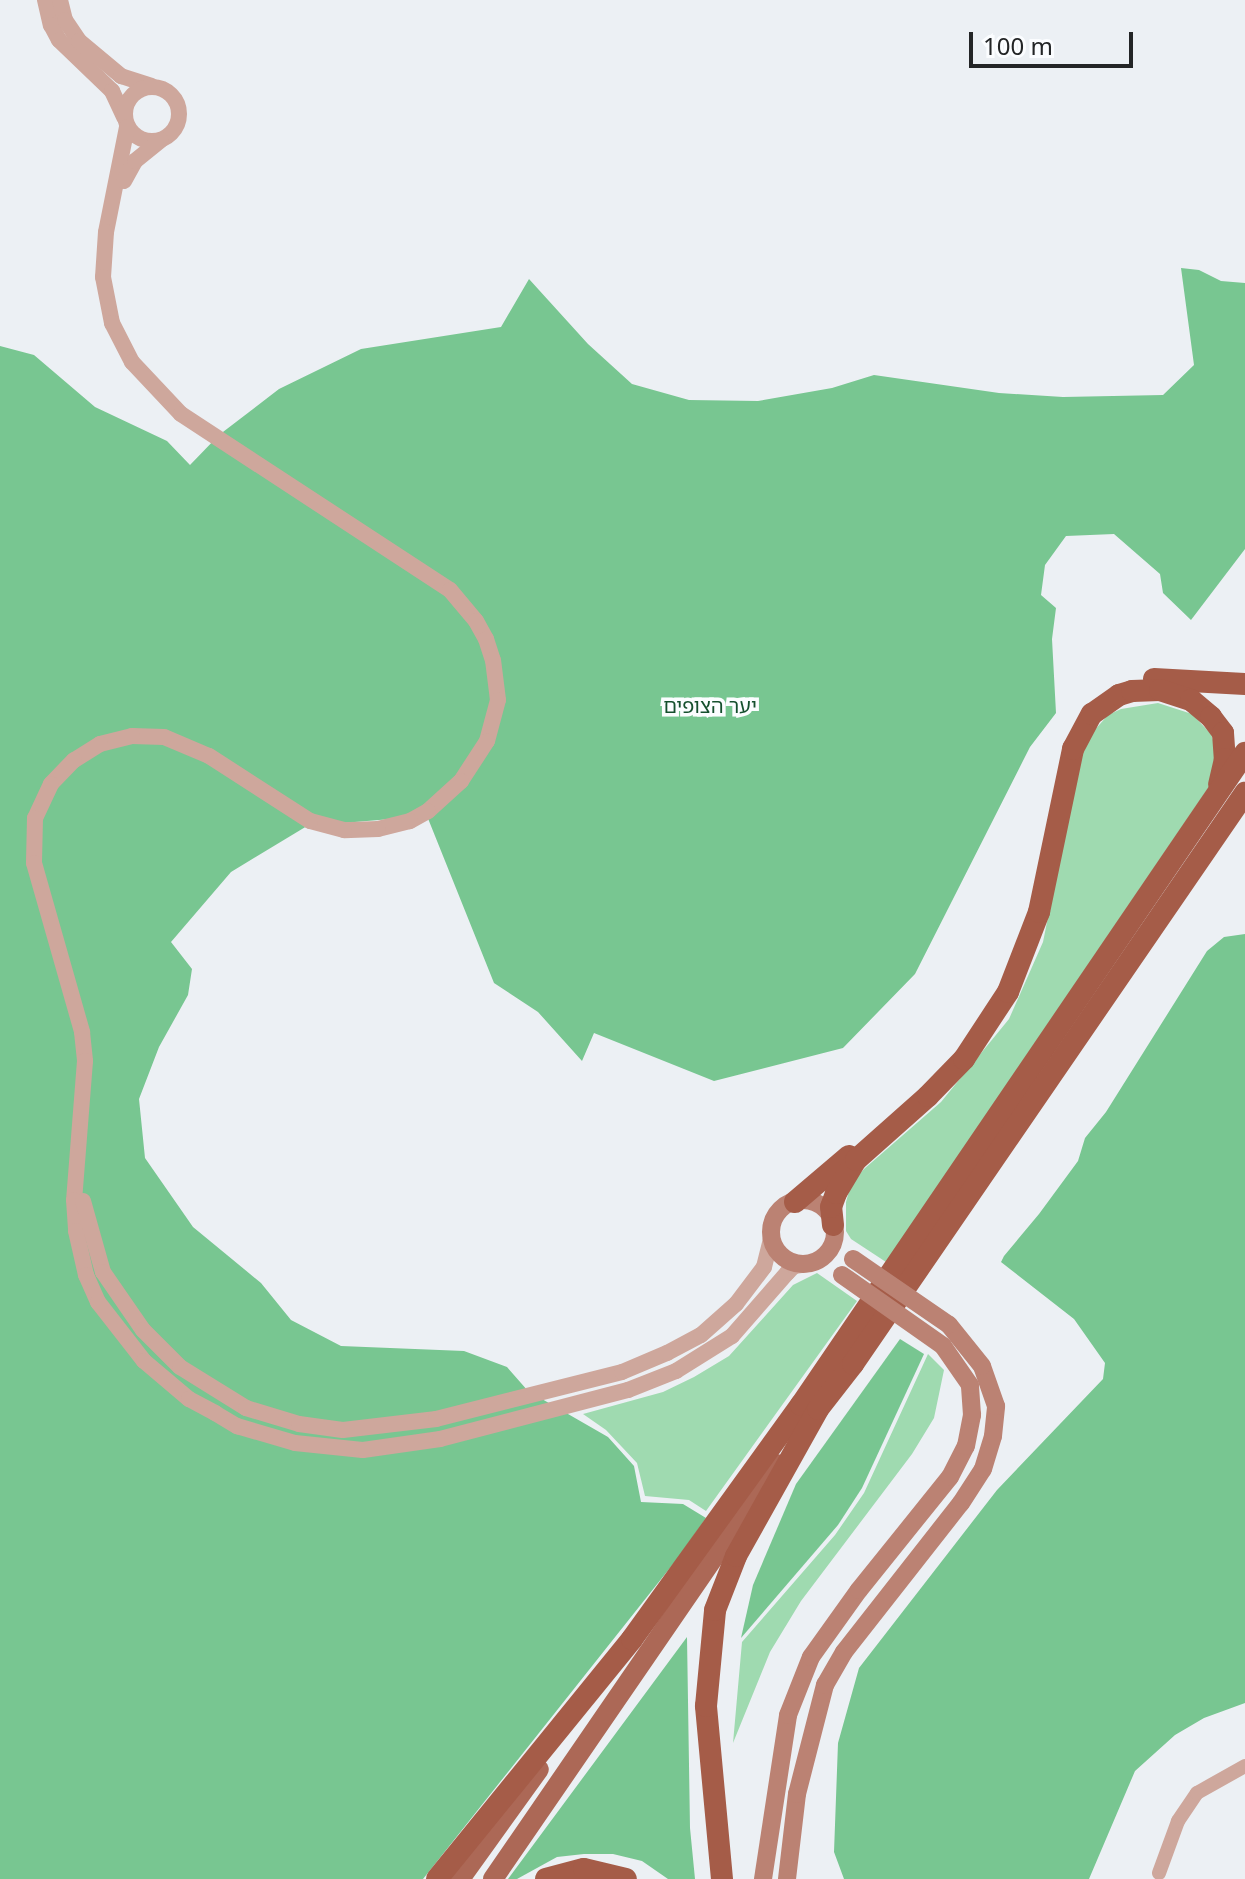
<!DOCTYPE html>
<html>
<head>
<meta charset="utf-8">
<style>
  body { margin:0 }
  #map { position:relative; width:1245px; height:1879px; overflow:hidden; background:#ecf0f4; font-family:"Noto Sans","Noto Sans Hebrew",sans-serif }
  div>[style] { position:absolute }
  .green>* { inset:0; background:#9fdab0 }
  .forest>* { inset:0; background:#78c691 }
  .minor>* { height:14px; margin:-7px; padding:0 7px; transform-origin:7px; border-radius:7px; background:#cea79c }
  .tertiary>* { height:16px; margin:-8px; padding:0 8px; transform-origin:8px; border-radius:8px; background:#cea79c }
  .tertiary>.ring { margin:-8px; padding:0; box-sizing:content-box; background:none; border:16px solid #cea79c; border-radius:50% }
  .secondary>* { height:18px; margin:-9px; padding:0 9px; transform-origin:9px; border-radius:9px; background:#bb8273 }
  .secondary>.ring { margin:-9px; padding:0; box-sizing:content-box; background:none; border:18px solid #bb8273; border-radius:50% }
  .primary>* { height:20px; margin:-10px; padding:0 10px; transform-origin:10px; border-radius:10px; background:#ac6856 }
  .trunk>* { height:22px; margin:-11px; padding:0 11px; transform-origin:11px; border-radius:11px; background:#a55c48 }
  .secondary-bridge>* { height:18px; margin:-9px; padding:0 9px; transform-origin:9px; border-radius:9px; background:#bb8273 }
  span { translate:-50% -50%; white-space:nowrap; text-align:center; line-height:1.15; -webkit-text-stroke:7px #fbfdff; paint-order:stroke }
  .park-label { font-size:20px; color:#15502e }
  .scale { position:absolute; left:969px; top:32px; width:164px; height:36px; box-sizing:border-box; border:4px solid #232526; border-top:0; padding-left:10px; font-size:24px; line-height:28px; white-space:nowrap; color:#232526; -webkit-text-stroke:6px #fbfdff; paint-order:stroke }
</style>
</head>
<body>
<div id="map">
  <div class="green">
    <div style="clip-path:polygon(1158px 703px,1192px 714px,1211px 734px,1217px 751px,1213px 781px,886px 1262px,851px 1239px,846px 1231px,846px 1202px,851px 1184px,864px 1169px,941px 1102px,1009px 1019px,1043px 942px,1079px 762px,1092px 733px,1108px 715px,1121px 709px)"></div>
    <div style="clip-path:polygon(817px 1273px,857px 1301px,706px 1511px,689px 1500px,645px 1496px,637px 1463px,606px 1430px,583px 1414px,663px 1392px,694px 1377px,729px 1356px,793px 1285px)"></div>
    <div style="clip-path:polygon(928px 1354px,944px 1370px,934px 1418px,912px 1454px,801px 1601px,770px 1652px,733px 1743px,742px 1642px,835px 1535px,864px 1493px)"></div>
  </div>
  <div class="forest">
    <div style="clip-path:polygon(1181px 268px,1199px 270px,1221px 281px,1245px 283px,1245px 549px,1191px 620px,1163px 593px,1160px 574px,1114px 534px,1066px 536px,1045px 565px,1041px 595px,1056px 608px,1052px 639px,1056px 713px,1030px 747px,915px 974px,843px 1048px,714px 1081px,594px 1033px,582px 1061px,538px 1012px,494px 983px,427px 816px,307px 826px,231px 872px,171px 942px,192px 969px,188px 995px,159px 1047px,139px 1099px,145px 1158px,193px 1227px,261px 1283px,291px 1320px,341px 1346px,464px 1351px,507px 1367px,528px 1391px,608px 1437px,634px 1466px,641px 1502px,683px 1504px,706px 1518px,677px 1559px,423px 1879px,0 1879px,0 346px,34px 355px,95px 407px,167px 441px,190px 465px,219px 435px,279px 389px,361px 349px,501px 327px,529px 279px,588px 344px,632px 384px,689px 400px,758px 401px,832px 388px,874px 375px,999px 393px,1063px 397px,1163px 395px,1194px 365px)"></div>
    <div style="clip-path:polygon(1245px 934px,1245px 1703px,1204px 1718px,1175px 1735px,1135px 1771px,1089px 1879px,844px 1879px,834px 1852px,838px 1743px,859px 1668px,997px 1490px,1103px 1379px,1105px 1363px,1074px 1319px,1001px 1262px,1004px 1256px,1039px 1214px,1078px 1161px,1085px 1138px,1106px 1112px,1207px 951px,1224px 937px)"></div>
    <div style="clip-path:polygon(900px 1339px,924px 1354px,862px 1488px,838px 1525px,741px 1638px,753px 1585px,796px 1484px)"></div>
    <div style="clip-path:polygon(687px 1637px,690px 1828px,695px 1879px,668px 1879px,642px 1861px,613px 1854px,584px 1854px,557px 1857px,517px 1879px,508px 1879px)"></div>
  </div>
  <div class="minor">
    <div style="left:1159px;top:1873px;width:55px;rotate:-69.9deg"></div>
    <div style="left:1178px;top:1821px;width:34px;rotate:-56deg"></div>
    <div style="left:1197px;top:1793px;width:55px;rotate:-29.4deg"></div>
  </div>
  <div class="tertiary">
    <div style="left:45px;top:0;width:26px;rotate:77deg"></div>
    <div style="left:51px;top:25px;width:17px;rotate:62deg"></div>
    <div style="left:59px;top:40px;width:74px;rotate:43.9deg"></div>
    <div style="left:112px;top:91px;width:29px;rotate:65deg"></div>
    <div style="left:60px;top:0;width:21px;rotate:76deg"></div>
    <div style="left:65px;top:20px;width:25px;rotate:56deg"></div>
    <div style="left:79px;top:41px;width:55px;rotate:39.8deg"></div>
    <div style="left:121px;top:76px;width:32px;rotate:18deg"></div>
    <div class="ring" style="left:125px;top:87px;width:38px;height:38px"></div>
    <div style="left:127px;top:127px;width:107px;rotate:101.3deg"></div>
    <div style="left:106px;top:232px;width:45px;rotate:93.8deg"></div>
    <div style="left:103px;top:277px;width:47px;rotate:78.9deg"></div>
    <div style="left:112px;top:323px;width:44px;rotate:62.9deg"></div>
    <div style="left:132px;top:362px;width:71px;rotate:46.7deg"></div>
    <div style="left:181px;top:414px;width:321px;rotate:33.2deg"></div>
    <div style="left:450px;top:590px;width:40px;rotate:50deg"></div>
    <div style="left:476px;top:621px;width:21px;rotate:61deg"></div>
    <div style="left:486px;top:639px;width:22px;rotate:72deg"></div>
    <div style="left:493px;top:660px;width:40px;rotate:82.9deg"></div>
    <div style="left:498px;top:700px;width:42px;rotate:105deg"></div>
    <div style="left:487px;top:741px;width:48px;rotate:123deg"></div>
    <div style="left:461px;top:781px;width:45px;rotate:137.7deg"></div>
    <div style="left:428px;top:811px;width:21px;rotate:151deg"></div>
    <div style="left:410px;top:821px;width:33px;rotate:166deg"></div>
    <div style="left:378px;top:829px;width:34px;rotate:178deg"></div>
    <div style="left:344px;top:830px;width:35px;rotate:-165deg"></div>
    <div style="left:310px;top:821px;width:120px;rotate:-147.2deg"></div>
    <div style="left:209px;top:756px;width:49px;rotate:-157.1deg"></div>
    <div style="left:164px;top:737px;width:32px;rotate:-178deg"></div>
    <div style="left:132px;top:736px;width:33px;rotate:166deg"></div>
    <div style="left:100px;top:744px;width:31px;rotate:148deg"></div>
    <div style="left:74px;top:760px;width:33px;rotate:134deg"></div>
    <div style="left:51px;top:784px;width:38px;rotate:115deg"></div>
    <div style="left:35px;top:818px;width:45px;rotate:91.3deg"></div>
    <div style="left:34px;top:863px;width:176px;rotate:74.1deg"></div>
    <div style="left:82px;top:1032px;width:29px;rotate:84deg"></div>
    <div style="left:85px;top:1061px;width:139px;rotate:94.5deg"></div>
    <div style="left:74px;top:1200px;width:31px;rotate:86deg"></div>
    <div style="left:76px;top:1231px;width:45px;rotate:77.2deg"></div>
    <div style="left:86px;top:1275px;width:30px;rotate:66deg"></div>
    <div style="left:98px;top:1302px;width:75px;rotate:52.1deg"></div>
    <div style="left:144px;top:1361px;width:59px;rotate:40.2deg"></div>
    <div style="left:189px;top:1399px;width:30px;rotate:28deg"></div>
    <div style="left:215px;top:1413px;width:26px;rotate:31deg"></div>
    <div style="left:237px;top:1426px;width:60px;rotate:16.3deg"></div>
    <div style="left:295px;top:1443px;width:68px;rotate:5.9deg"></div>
    <div style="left:363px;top:1450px;width:78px;rotate:-8.1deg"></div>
    <div style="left:440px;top:1439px;width:194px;rotate:-14.6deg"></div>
    <div style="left:628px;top:1390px;width:52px;rotate:-21.6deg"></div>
    <div style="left:676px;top:1371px;width:66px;rotate:-32deg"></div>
    <div style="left:732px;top:1336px;width:84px;rotate:-48.9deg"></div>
    <div style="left:787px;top:1273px;width:10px;rotate:-45deg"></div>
    <div style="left:794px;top:1266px;width:14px;rotate:-8deg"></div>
    <div style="left:124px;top:181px;width:23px;rotate:-61deg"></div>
    <div style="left:135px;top:161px;width:33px;rotate:-39deg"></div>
    <div style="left:83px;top:1201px;width:74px;rotate:74.3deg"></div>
    <div style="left:103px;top:1272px;width:70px;rotate:55.4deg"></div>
    <div style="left:143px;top:1330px;width:52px;rotate:45deg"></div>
    <div style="left:180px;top:1367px;width:78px;rotate:31.8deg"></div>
    <div style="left:246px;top:1408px;width:55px;rotate:16.8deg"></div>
    <div style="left:299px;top:1424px;width:44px;rotate:7.8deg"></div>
    <div style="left:343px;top:1430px;width:94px;rotate:-6.7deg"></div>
    <div style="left:436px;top:1419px;width:192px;rotate:-14.2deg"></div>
    <div style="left:622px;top:1372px;width:49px;rotate:-22.9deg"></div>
    <div style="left:667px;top:1353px;width:38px;rotate:-28deg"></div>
    <div style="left:701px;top:1335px;width:47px;rotate:-41.5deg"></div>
    <div style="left:736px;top:1304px;width:46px;rotate:-52.9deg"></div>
    <div style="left:764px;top:1267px;width:29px;rotate:-76deg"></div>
  </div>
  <div class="secondary">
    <div class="ring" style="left:771px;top:1200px;width:46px;height:46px"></div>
    <div style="left:763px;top:1879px;width:166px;rotate:-81.3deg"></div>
    <div style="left:788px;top:1715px;width:62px;rotate:-68.4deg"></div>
    <div style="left:811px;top:1657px;width:82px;rotate:-54.4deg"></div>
    <div style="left:859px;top:1590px;width:145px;rotate:-51.2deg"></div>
    <div style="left:950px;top:1477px;width:35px;rotate:-63deg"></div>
    <div style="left:966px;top:1446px;width:32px;rotate:-79deg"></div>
    <div style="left:972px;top:1415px;width:30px;rotate:-94deg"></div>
    <div style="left:970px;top:1385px;width:47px;rotate:-124.7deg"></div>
    <div style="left:787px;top:1879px;width:86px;rotate:-83.3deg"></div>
    <div style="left:797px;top:1794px;width:113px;rotate:-75.6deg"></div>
    <div style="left:825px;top:1685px;width:38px;rotate:-60deg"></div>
    <div style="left:844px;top:1652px;width:189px;rotate:-51.9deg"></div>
    <div style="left:961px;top:1503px;width:40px;rotate:-57.1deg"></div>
    <div style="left:983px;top:1469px;width:34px;rotate:-73deg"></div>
    <div style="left:993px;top:1436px;width:30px;rotate:-84deg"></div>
    <div style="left:996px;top:1406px;width:42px;rotate:-109.3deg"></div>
    <div style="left:982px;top:1366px;width:53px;rotate:-128.8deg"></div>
  </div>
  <div class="primary">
    <div style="left:460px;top:1879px;width:135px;rotate:-54.3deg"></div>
    <div style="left:493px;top:1879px;width:503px;rotate:-55.52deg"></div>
  </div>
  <div class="trunk">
    <div style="left:1154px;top:679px;width:91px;rotate:3.1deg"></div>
    <div style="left:795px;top:1202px;width:71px;rotate:-40.4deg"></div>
    <div style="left:833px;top:1225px;width:18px;rotate:-96deg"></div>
    <div style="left:831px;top:1207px;width:15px;rotate:-70deg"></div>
    <div style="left:836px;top:1193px;width:39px;rotate:-59deg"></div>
    <div style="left:856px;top:1160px;width:96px;rotate:-41.6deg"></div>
    <div style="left:928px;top:1096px;width:52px;rotate:-45.8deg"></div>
    <div style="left:964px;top:1059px;width:80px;rotate:-56.7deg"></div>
    <div style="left:1008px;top:992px;width:86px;rotate:-68.8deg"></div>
    <div style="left:1039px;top:912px;width:167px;rotate:-78.2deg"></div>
    <div style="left:1073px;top:749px;width:40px;rotate:-62deg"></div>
    <div style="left:1092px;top:714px;width:33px;rotate:-35deg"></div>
    <div style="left:1119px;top:695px;width:14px;rotate:-17deg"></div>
    <div style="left:1132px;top:691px;width:28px;rotate:-2deg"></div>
    <div style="left:1160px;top:690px;width:33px;rotate:18deg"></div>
    <div style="left:1191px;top:700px;width:26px;rotate:40deg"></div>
    <div style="left:1211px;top:717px;width:20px;rotate:53deg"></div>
    <div style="left:1223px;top:733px;width:26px;rotate:86deg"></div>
    <div style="left:1225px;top:759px;width:26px;rotate:103deg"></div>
    <div style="left:437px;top:1879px;width:309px;rotate:-50.9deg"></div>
    <div style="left:632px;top:1639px;width:289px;rotate:-54.2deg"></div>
    <div style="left:801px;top:1405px;width:789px;rotate:-55.75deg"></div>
    <div style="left:546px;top:1879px;width:39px;rotate:-15deg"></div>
    <div style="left:584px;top:1869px;width:43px;rotate:13.4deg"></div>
    <div style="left:722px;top:1879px;width:174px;rotate:-95.3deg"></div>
    <div style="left:706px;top:1706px;width:96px;rotate:-84.6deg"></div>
    <div style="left:715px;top:1610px;width:58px;rotate:-68.7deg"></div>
    <div style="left:736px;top:1556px;width:168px;rotate:-60.8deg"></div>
    <div style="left:818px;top:1409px;width:57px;rotate:-52.1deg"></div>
    <div style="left:853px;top:1364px;width:693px;rotate:-55.53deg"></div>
  </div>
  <div class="secondary-bridge">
    <div style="left:853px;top:1259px;width:116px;rotate:34.5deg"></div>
    <div style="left:842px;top:1275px;width:123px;rotate:35.1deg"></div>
  </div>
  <div class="park-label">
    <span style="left:710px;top:705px">יער הצופים</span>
  </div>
  <div class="scale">100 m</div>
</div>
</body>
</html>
